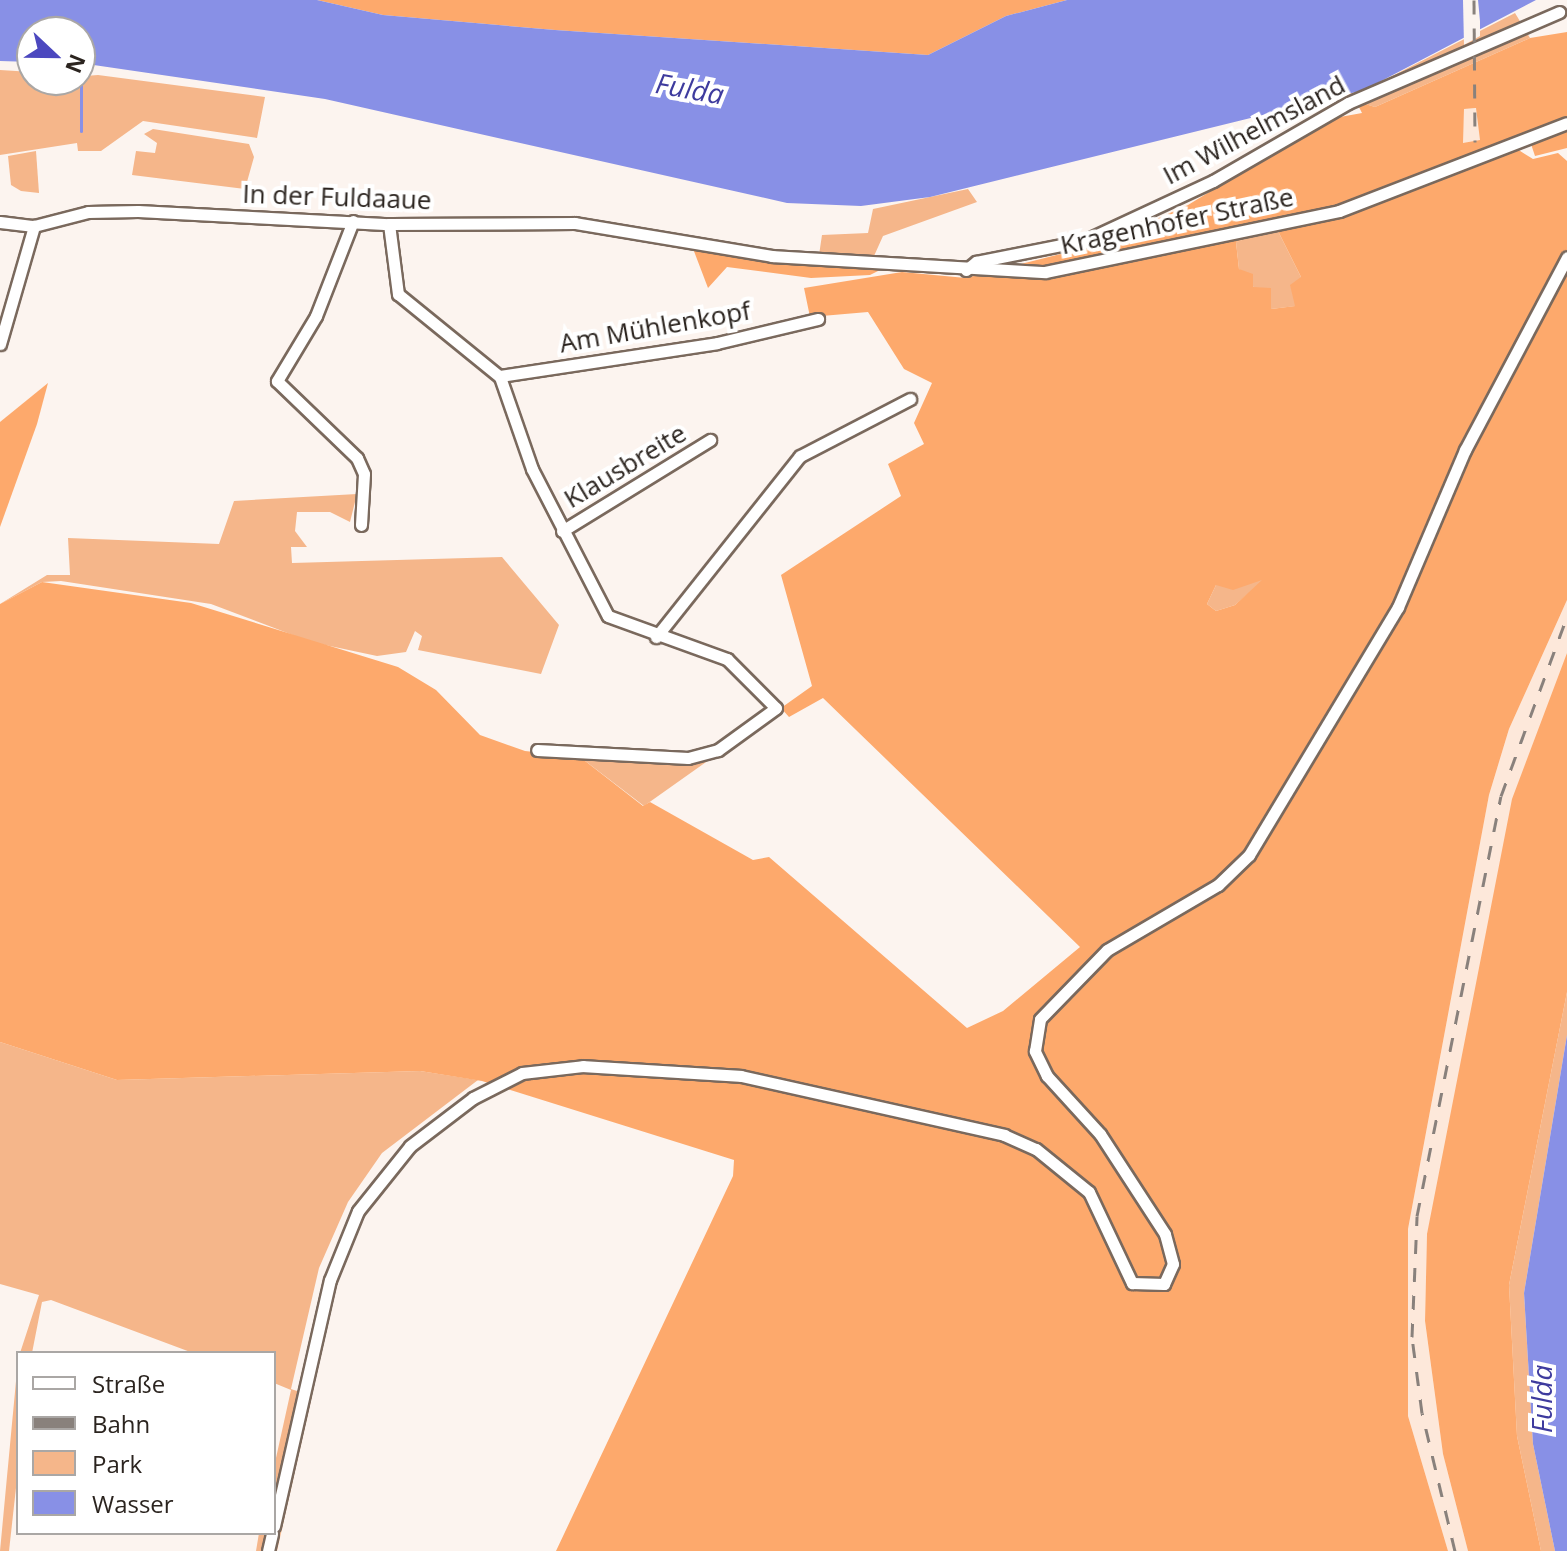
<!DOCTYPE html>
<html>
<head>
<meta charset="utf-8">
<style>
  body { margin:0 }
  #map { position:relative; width:1567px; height:1551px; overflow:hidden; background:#fcf4ef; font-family:"Open Sans",sans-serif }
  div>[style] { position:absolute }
  .built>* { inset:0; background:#fde8da }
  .green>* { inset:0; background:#f5b68a }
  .forest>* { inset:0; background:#fda96c }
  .water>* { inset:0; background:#8890e6 }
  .pier>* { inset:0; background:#fcf4ef }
  .stream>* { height:3px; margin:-1.5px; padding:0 1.5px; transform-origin:1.5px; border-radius:1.5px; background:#8890e6 }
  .roads { filter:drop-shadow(2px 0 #7a695d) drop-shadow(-2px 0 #7a695d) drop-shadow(0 2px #7a695d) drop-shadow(0 -2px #7a695d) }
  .minor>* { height:11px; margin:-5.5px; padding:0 5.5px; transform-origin:5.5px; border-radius:5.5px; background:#fff }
  .rail>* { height:3px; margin-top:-1.5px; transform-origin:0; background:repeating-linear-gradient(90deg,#89817c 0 14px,transparent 0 28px) }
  span { translate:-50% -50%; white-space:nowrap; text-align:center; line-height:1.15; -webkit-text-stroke:8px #fff; paint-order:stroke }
  .street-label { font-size:26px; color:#2b241f }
  .water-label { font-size:28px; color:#3e3b9e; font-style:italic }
  .legend { position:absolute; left:16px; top:1351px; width:260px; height:184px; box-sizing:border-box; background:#fff; border:2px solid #aaa7a5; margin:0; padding:10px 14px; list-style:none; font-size:24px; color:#2b241f }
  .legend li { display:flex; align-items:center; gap:16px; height:40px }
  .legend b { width:40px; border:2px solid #aaa7a5 }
  .north { position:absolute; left:16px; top:16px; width:80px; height:80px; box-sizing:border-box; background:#fff; border:2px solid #aaa7a5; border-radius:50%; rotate:112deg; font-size:22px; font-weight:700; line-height:32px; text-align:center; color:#2b241f }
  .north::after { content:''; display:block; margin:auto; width:28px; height:36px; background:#4c48bf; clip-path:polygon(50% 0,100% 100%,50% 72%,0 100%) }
</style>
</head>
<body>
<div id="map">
  <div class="built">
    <div style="clip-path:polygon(1481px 108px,1480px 141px,1462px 144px,1464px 109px)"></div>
    <div style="clip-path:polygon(1567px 600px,1567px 653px,1427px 1234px,1425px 1322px,1443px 1454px,1468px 1551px,1448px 1551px,1408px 1416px,1408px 1229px,1489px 795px,1509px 729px)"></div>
  </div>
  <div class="green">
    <div style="clip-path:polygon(1515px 13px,1530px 38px,1375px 107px,1339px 96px,1365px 90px)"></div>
    <div style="clip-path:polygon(0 70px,32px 72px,32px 80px,98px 75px,265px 97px,257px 138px,143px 121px,101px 151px,78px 151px,77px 143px,0 155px)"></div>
    <div style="clip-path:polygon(153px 129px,249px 144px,254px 157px,245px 189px,132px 175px,136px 151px,155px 153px,157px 143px,144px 134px)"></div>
    <div style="clip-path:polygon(36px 151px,39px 193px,21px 191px,11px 185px,8px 156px)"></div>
    <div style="clip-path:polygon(968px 189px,977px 202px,883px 236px,874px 256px,819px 255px,822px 235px,868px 233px,873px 209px)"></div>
    <div style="clip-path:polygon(1277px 229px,1301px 277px,1296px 306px,1271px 309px,1239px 269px,1236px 242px)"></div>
    <div style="clip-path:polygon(357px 494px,350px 522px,330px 512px,297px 512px,295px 531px,307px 547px,291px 547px,292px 563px,502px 557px,559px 625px,541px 674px,418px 650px,422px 636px,415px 631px,406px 652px,377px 656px,311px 642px,211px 604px,61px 581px,42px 582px,0 604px,47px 575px,70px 575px,68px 538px,219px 544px,234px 501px)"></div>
    <div style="clip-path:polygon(1265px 579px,1235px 605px,1216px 611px,1207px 604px,1216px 585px)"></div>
    <div style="clip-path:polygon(716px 755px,644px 806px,580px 757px)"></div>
    <div style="clip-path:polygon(1567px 992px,1567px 1035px,1524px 1293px,1533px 1444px,1555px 1551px,1541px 1551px,1517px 1436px,1509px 1285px)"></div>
    <div style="clip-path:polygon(0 1042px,117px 1080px,420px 1071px,478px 1080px,382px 1153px,348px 1202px,319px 1268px,291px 1389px,312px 1396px,277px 1551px,256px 1551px,259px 1533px,274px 1533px,274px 1467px,291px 1390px,274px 1383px,274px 1353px,193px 1353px,51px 1300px,42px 1302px,32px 1353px,20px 1353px,39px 1295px,0 1284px)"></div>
    <div style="clip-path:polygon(18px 1360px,18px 1470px,9px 1551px,0 1551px)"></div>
  </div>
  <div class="forest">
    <div style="clip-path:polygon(317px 0,1067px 0,1006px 16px,928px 55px,555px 30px,383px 15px)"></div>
    <div style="clip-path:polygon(evenodd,1567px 32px,1567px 148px,1535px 156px,1531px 144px,1517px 149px,1533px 159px,1558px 153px,1567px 161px,1567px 600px,1509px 729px,1489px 795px,1408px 1229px,1408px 1416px,1448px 1551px,556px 1551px,733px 1176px,734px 1160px,482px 1081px,420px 1071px,117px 1080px,0 1042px,0 604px,42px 582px,191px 603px,398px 667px,436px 690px,480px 735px,525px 751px,580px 757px,643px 806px,650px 802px,753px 860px,769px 857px,967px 1028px,1003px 1011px,1080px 947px,823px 698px,789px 717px,781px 708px,812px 686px,781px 575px,901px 496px,888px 464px,924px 444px,914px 423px,932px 383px,904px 369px,868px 312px,810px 317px,804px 288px,902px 272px,966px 278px,1100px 244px,1188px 205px,1329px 119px,1362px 113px,1356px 101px,1375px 107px,1530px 38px,1567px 32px,1476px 108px,1480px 140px,1463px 143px,1464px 109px,1476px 108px,1567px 32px,1277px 229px,1301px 277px,1290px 285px,1295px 306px,1271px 309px,1271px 288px,1253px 287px,1253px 274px,1239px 269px,1236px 242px,1277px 229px,1567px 32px,1262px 580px,1235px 605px,1216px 611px,1207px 604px,1216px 585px,1233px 590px,1262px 580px)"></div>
    <div style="clip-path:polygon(692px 246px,776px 261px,886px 267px,870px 275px,811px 278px,727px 267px,708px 288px)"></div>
    <div style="clip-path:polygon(48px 383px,37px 424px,0 527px,0 422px)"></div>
    <div style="clip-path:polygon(1567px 653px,1567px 992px,1509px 1285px,1517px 1436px,1541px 1551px,1468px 1551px,1443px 1454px,1425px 1321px,1427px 1234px,1512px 799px)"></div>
  </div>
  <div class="water">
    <div style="clip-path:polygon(0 0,317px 0,383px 15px,555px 30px,928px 55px,1006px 16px,1067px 0,1536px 0,1364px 90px,930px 197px,861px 206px,787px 203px,325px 99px,80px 63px,80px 32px,32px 32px,32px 62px,0 61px)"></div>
    <div style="clip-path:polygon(1567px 1035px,1567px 1551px,1555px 1551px,1533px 1444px,1524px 1293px)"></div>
  </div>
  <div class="pier">
    <div style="clip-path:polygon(1463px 0,1478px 0,1480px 21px,1480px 36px,1464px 45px)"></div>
  </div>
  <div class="stream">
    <div style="left:81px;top:131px;width:68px;rotate:-90deg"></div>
  </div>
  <div class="roads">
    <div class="minor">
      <div style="left:353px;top:221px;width:102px;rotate:111.3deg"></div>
      <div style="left:316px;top:316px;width:76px;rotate:121deg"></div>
      <div style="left:277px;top:381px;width:111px;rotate:43.9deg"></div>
      <div style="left:357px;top:458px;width:17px;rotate:66deg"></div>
      <div style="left:364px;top:474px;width:51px;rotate:93.4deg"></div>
      <div style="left:0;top:222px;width:34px;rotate:7deg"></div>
      <div style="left:34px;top:226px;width:56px;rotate:-14.5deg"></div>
      <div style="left:88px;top:212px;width:50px;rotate:-1.1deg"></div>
      <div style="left:138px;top:211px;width:251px;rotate:3deg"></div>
      <div style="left:389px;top:224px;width:186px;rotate:-0.3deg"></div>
      <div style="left:575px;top:223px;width:200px;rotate:9.5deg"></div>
      <div style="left:772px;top:256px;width:273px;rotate:3.4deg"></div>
      <div style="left:1045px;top:272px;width:300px;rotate:-11.7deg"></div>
      <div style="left:1339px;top:211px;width:244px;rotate:-21.1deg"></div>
      <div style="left:389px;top:224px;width:71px;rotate:82.7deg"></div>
      <div style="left:398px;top:294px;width:132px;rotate:39.1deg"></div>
      <div style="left:500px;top:377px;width:97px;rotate:70.8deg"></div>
      <div style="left:532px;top:469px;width:165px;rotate:62.7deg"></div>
      <div style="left:608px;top:616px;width:127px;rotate:19.9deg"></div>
      <div style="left:727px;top:659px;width:69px;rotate:45deg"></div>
      <div style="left:776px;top:708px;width:72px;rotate:144.1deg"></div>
      <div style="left:718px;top:750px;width:31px;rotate:165deg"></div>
      <div style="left:688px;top:758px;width:151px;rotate:-177deg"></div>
      <div style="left:966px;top:270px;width:13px;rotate:-39deg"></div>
      <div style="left:976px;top:262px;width:112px;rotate:-11.3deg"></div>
      <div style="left:1086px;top:240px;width:140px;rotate:-24.9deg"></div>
      <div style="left:1213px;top:181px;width:156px;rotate:-30deg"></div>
      <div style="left:1348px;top:103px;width:230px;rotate:-23.3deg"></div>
      <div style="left:0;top:344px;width:123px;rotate:-73.9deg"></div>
      <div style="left:500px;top:376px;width:219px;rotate:-8.6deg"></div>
      <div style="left:717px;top:343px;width:104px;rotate:-13.4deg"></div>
      <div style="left:562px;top:531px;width:174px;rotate:-31.6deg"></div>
      <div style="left:656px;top:637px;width:231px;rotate:-51.5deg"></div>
      <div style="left:800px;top:456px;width:124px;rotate:-27.4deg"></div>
      <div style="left:274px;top:1526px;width:252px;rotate:-77.2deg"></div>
      <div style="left:330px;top:1280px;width:74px;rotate:-67.9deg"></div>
      <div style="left:358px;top:1211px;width:83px;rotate:-51.3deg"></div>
      <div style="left:410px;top:1146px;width:79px;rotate:-37.3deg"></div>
      <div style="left:473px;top:1098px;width:55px;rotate:-27deg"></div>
      <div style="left:522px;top:1073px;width:61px;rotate:-6.5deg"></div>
      <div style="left:583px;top:1066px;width:158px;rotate:3.6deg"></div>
      <div style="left:741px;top:1076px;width:270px;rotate:12.6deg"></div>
      <div style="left:1004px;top:1135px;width:35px;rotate:24deg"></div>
      <div style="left:1036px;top:1149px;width:68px;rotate:39.1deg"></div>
      <div style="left:1089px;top:1192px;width:101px;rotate:64.7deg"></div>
      <div style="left:1132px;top:1283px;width:32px;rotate:2deg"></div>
      <div style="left:1164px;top:1284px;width:22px;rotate:-66deg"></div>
      <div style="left:1173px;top:1264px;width:31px;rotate:-105deg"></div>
      <div style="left:1165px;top:1234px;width:119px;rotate:-123deg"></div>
      <div style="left:1100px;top:1134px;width:79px;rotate:-132.4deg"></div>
      <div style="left:1047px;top:1076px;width:28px;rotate:-116deg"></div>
      <div style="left:1035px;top:1051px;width:32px;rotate:-81deg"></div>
      <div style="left:1040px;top:1019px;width:96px;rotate:-45.8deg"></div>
      <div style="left:1107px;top:950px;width:129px;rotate:-30.4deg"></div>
      <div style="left:1218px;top:885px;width:43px;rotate:-44.1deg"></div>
      <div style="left:1249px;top:855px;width:289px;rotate:-59deg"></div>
      <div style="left:1398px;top:607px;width:171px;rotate:-66.9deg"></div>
      <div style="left:1465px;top:450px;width:218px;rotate:-62.1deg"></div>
      <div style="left:268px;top:1551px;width:18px;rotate:-77deg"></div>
    </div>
  </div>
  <div class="rail">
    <div style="left:1474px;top:0;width:142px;rotate:89.6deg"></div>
    <div style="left:1455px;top:1551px;width:142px;rotate:-103.4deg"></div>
    <div style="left:1422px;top:1413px;width:77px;rotate:-97.5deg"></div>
    <div style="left:1412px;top:1337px;width:121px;rotate:-87.6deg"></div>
    <div style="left:1417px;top:1216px;width:428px;rotate:-78.7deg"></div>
    <div style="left:1501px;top:796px;width:191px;rotate:-69.8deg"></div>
  </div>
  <div class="street-label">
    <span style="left:1254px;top:130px;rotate:-28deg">Im Wilhelmsland</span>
    <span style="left:337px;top:197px;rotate:2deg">In der Fuldaaue</span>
    <span style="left:1177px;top:221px;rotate:-12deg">Kragenhofer Straße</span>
    <span style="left:655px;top:327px;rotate:-10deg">Am Mühlenkopf</span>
    <span style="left:625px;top:466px;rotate:-31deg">Klausbreite</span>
  </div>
  <div class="water-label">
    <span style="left:690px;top:88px;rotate:10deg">Fulda</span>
    <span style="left:1541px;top:1399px;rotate:-90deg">Fulda</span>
  </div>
  <ul class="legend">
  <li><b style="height:10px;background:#fff"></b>Straße</li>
  <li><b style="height:10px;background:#89817c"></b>Bahn</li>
  <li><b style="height:22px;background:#f5b68a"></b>Park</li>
  <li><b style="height:22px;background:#8890e6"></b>Wasser</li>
  </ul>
  <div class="north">N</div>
</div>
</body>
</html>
